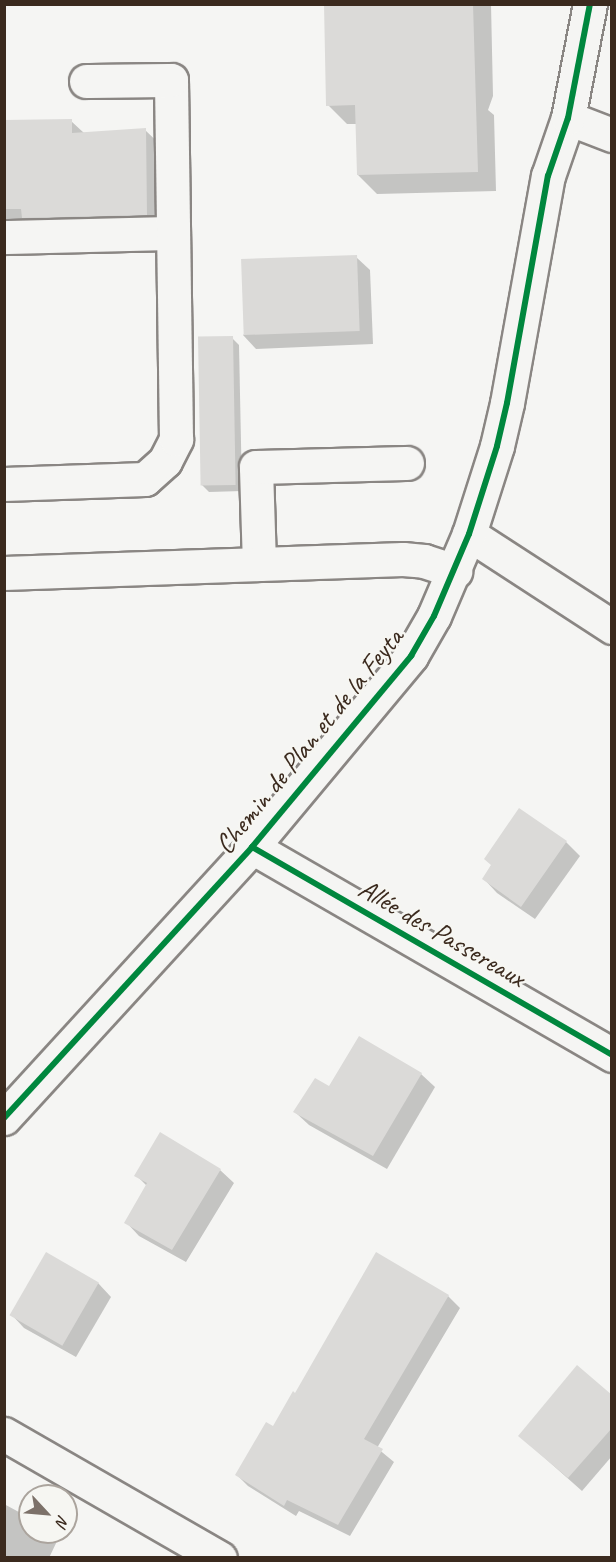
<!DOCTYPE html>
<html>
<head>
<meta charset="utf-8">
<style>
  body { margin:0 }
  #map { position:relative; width:616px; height:1562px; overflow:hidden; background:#f5f5f3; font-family:Caveat,sans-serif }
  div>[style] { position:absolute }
  .shadow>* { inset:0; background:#0003 }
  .building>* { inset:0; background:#dbdad8; transform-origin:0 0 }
  .roads { filter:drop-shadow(2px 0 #8a8683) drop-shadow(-2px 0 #8a8683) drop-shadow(0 2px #8a8683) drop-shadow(0 -2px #8a8683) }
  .minor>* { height:33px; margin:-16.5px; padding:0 16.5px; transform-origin:16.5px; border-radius:16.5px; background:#f5f5f3 }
  .cycleway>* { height:6px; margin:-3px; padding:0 3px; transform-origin:3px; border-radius:3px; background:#00873e }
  span { translate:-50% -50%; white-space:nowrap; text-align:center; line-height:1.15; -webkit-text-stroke:5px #f6f6f2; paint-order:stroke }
  .street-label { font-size:28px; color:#3b2a1e }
  .frame { position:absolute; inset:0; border:6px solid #3b2a1e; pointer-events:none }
  .north { position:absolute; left:18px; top:1484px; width:60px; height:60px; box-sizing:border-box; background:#f6f6f2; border:2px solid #aba49d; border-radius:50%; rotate:116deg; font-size:16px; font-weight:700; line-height:24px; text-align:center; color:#3b2a1e }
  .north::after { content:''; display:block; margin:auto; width:21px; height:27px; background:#7c7169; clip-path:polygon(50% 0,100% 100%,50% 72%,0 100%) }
</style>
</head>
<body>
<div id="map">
  <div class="shadow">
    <div style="clip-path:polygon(326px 4px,491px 4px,493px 96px,488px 110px,494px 115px,496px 191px,377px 194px,358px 175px,357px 124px,347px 124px,328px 105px)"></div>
    <div style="clip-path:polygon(71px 121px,84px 133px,145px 130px,167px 151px,168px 236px,4px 231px,4px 122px)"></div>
    <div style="clip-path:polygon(356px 257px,370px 270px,373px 344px,256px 349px,243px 335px)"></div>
    <div style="clip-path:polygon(232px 338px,239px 345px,242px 491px,209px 492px,202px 485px)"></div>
    <div style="clip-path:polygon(520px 810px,566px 842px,580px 856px,535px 919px,497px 893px,484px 879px)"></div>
    <div style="clip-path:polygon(421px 1074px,435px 1087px,387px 1169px,309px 1125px,295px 1112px,330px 1088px)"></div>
    <div style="clip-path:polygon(220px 1170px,234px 1183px,186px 1262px,139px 1236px,126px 1222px,147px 1186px,136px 1175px)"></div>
    <div style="clip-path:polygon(98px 1283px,111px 1297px,76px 1357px,24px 1328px,11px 1314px)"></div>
    <div style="clip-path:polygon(448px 1296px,460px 1308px,377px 1448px,394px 1462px,350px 1536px,299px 1511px,296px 1516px,248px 1486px,237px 1475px,273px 1428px)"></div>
    <div style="clip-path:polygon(612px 1397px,612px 1456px,582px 1491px,520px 1436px)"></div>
    <div style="clip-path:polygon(4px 1504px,30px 1518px,30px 1532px,51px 1532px,58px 1539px,49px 1558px,4px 1558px)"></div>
  </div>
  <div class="building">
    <div style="clip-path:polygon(324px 4px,473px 4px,478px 172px,357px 175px,355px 105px,326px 106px)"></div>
    <div style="clip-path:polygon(72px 119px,72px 133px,146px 128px,147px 215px,22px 218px,21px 209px,4px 209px,4px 120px)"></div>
    <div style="left:357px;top:255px;width:76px;height:116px;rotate:88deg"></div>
    <div style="left:233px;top:336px;width:149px;height:35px;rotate:89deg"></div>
    <div style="clip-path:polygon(519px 808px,567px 841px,521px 907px,482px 879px,491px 865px,484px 859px)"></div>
    <div style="clip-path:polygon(359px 1036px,422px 1073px,373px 1156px,293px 1112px,315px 1078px,329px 1086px)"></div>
    <div style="clip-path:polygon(160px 1132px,221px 1169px,172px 1250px,124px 1223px,147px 1183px,134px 1176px)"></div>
    <div style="left:46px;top:1252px;width:61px;height:73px;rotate:30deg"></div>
    <div style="clip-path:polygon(376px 1252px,449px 1295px,364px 1439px,383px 1449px,338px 1525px,287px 1500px,284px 1506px,235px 1475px,266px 1422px,273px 1426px,293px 1391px,295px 1393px)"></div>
    <div style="clip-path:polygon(577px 1365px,612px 1395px,612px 1428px,568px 1478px,518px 1436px)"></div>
  </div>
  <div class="roads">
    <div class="minor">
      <div style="left:568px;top:118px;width:47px;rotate:21.1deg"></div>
      <div style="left:4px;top:237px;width:169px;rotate:-1.4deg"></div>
      <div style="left:4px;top:484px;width:141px;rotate:-2deg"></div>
      <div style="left:145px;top:479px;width:27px;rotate:-42deg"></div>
      <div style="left:165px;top:461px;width:25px;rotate:-63deg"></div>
      <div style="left:176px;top:439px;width:359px;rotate:-90.8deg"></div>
      <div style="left:171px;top:80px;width:85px;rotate:179.3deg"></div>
      <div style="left:469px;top:534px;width:171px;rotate:33deg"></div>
      <div style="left:259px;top:564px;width:97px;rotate:-91.8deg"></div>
      <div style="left:256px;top:467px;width:151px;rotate:-1.5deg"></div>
      <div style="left:4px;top:573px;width:399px;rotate:-2deg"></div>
      <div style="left:403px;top:559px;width:21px;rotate:5deg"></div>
      <div style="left:424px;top:561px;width:33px;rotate:18deg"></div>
      <div style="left:252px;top:847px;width:416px;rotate:30deg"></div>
      <div style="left:4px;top:1118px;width:367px;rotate:-47.5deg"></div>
      <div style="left:252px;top:847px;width:249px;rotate:-50.2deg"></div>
      <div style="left:411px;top:656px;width:46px;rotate:-60.1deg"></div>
      <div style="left:434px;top:616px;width:89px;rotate:-66.9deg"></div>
      <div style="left:469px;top:534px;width:92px;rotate:-72.3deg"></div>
      <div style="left:497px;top:446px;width:44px;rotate:-76.9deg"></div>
      <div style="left:507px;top:403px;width:231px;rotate:-79.8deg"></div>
      <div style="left:548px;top:176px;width:61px;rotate:-71deg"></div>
      <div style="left:568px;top:118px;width:116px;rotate:-79.1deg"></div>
      <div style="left:4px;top:1434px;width:249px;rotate:29.9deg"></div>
    </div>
  </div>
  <div class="cycleway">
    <div style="left:252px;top:847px;width:416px;rotate:30deg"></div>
    <div style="left:4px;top:1118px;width:367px;rotate:-47.5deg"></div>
    <div style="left:252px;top:847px;width:249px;rotate:-50.2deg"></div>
    <div style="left:411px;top:656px;width:46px;rotate:-60.1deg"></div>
    <div style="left:434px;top:616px;width:89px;rotate:-66.9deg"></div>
    <div style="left:469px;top:534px;width:92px;rotate:-72.3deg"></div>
    <div style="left:497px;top:446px;width:44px;rotate:-76.9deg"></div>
    <div style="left:507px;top:403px;width:231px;rotate:-79.8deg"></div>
    <div style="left:548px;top:176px;width:61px;rotate:-71deg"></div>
    <div style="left:568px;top:118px;width:116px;rotate:-79.1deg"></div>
  </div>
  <div class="street-label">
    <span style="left:309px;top:741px;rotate:-51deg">Chemin de Plan et de la Feyta</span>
    <span style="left:442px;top:933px;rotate:30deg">Allée des Passereaux</span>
  </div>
  <div class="frame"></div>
  <div class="north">N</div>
</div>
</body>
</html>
